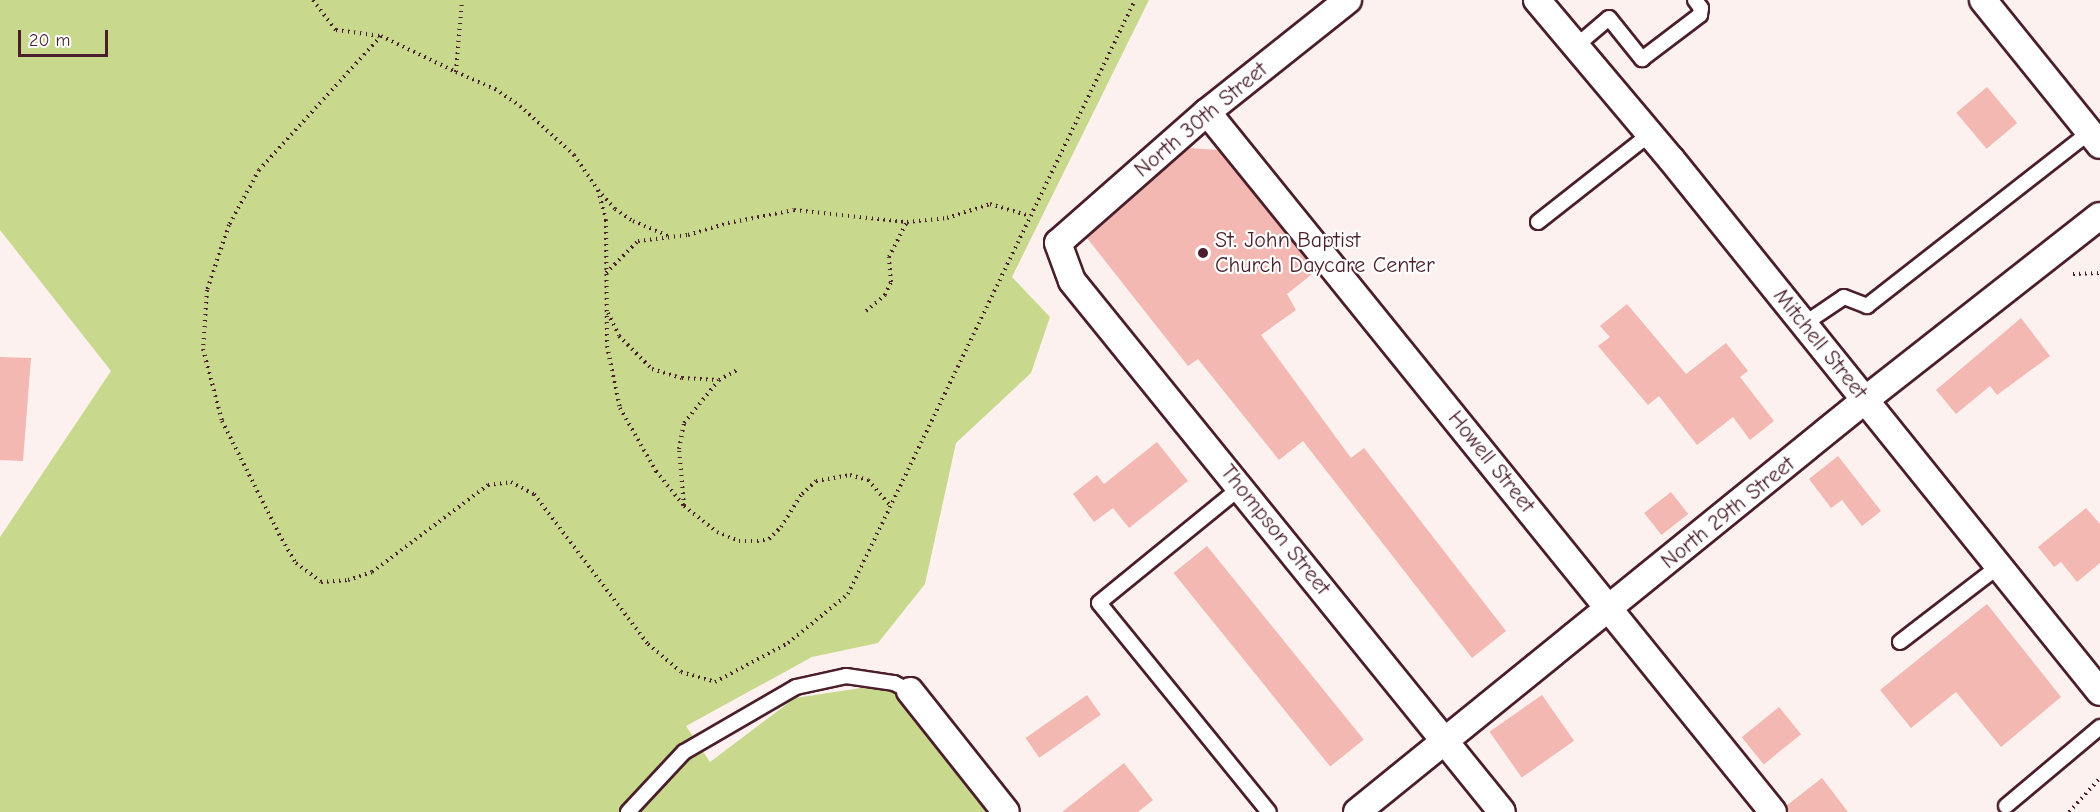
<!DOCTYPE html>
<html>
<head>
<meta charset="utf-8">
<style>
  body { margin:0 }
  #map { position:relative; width:2100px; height:812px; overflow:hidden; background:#fdf1ef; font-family:"Comic Neue",sans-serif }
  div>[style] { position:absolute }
  .green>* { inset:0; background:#c8d98e }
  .building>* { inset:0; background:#f3b8b1; transform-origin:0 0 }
  .path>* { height:4px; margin-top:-2px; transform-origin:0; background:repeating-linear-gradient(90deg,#4a1f2b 0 1.5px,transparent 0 6px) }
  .roads { filter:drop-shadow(2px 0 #4a1f2b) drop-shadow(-2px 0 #4a1f2b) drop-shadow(0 2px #4a1f2b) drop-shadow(0 -2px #4a1f2b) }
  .service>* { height:14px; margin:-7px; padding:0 7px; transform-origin:7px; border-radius:7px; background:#fff }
  .minor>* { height:26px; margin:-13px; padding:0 13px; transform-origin:13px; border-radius:13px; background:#fff }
  .dots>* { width:16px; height:16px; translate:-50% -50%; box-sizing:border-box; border:3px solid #fff; border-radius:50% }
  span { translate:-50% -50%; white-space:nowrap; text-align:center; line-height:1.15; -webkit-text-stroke:4.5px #fff; paint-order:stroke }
  .street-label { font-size:22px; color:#4a1f2b }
  .poi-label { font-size:22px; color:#4a1f2b }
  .left { translate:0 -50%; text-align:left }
  .scale { position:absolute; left:18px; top:30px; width:90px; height:27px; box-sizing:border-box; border:3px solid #4a1f2b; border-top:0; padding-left:8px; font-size:18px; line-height:21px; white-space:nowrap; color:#4a1f2b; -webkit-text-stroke:4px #fff; paint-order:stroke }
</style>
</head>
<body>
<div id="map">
  <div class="green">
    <div style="clip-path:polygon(0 0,1149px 0,1012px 277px,1050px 317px,1031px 373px,956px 443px,925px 584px,878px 643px,812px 657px,686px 726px,710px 762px,795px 698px,894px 683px,1006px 812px,0 812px,0 537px,111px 371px,0 230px)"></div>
  </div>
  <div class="building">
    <div style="left:1987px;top:87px;width:47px;height:40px;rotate:50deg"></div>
    <div style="clip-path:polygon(1189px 148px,1219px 150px,1316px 271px,1287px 294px,1296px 310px,1261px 335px,1351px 458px,1364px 448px,1506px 631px,1472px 658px,1303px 441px,1279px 460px,1198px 359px,1188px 366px,1087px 238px)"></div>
    <div style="clip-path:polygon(1627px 304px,1686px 374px,1726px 343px,1748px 371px,1740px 377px,1774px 421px,1750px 440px,1733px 417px,1697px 445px,1659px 396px,1648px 405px,1598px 346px,1610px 337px,1600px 326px)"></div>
    <div style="clip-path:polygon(2021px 318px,2050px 356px,1997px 395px,1990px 386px,1956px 414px,1936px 390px)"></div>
    <div style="clip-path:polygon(0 357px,31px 358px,23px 461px,0 460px)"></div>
    <div style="clip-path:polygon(1157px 442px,1188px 481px,1129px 528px,1113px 508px,1094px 522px,1073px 494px,1097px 475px,1104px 484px)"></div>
    <div style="clip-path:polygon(1838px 456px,1881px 511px,1862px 526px,1842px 500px,1831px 508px,1809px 479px)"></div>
    <div style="left:1671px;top:492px;width:28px;height:34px;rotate:52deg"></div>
    <div style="clip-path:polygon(2086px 508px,2100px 524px,2100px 563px,2077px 582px,2061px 562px,2054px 567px,2038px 547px)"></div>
    <div style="left:1207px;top:546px;width:249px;height:43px;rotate:51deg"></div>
    <div style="clip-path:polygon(1987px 604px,2061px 697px,2001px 747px,1956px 692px,1911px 728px,1880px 690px)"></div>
    <div style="left:1087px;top:695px;width:24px;height:75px;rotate:55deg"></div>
    <div style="left:1542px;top:695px;width:56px;height:64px;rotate:55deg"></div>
    <div style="left:1779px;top:707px;width:35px;height:48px;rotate:51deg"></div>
    <div style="clip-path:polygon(1124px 763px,1153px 800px,1138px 812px,1062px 812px)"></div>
    <div style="clip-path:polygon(1822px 778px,1848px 812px,1788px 812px,1786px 806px)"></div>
  </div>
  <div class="path">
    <div style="left:313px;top:0;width:38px;rotate:53deg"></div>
    <div style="left:336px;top:30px;width:45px;rotate:7.6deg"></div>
    <div style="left:381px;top:36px;width:83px;rotate:25.6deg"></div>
    <div style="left:456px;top:72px;width:72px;rotate:-85.2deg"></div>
    <div style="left:381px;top:36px;width:181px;rotate:132.3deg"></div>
    <div style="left:259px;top:170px;width:63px;rotate:118.6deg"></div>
    <div style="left:229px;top:225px;width:69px;rotate:108.7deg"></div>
    <div style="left:207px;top:290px;width:59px;rotate:93.9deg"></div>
    <div style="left:203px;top:349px;width:74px;rotate:75.2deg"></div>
    <div style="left:222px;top:421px;width:127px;rotate:63.2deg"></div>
    <div style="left:279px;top:534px;width:34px;rotate:60deg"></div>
    <div style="left:296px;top:563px;width:31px;rotate:37deg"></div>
    <div style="left:321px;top:582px;width:27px;rotate:-4deg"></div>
    <div style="left:348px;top:580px;width:25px;rotate:-18deg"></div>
    <div style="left:372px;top:572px;width:145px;rotate:-36.9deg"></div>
    <div style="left:488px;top:485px;width:23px;rotate:-7deg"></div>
    <div style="left:511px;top:482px;width:26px;rotate:28deg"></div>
    <div style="left:534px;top:494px;width:188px;rotate:52.8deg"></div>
    <div style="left:648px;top:644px;width:43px;rotate:40.3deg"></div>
    <div style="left:681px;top:672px;width:35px;rotate:16deg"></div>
    <div style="left:715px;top:682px;width:83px;rotate:-28.1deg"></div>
    <div style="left:788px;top:643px;width:77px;rotate:-39.2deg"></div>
    <div style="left:848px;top:594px;width:660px;rotate:-64.21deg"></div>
    <div style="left:456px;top:72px;width:43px;rotate:23.6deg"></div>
    <div style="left:495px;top:89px;width:30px;rotate:34deg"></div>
    <div style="left:520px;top:106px;width:73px;rotate:42.2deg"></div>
    <div style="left:574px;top:155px;width:42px;rotate:55.6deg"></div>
    <div style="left:598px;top:190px;width:31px;rotate:75deg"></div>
    <div style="left:606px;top:220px;width:126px;rotate:89.5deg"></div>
    <div style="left:607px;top:346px;width:63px;rotate:78.2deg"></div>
    <div style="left:620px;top:408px;width:73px;rotate:60.3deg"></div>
    <div style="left:656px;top:471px;width:45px;rotate:51.3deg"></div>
    <div style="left:684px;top:506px;width:57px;rotate:-95deg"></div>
    <div style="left:679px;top:449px;width:26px;rotate:-79deg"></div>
    <div style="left:684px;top:423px;width:55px;rotate:-50.9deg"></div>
    <div style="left:719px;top:380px;width:21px;rotate:-29deg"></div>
    <div style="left:598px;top:190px;width:25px;rotate:48deg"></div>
    <div style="left:615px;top:209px;width:22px;rotate:34deg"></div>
    <div style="left:633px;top:221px;width:39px;rotate:23deg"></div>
    <div style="left:606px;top:273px;width:45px;rotate:-45deg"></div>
    <div style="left:638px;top:241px;width:50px;rotate:-6.8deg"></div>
    <div style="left:688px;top:235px;width:42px;rotate:-16.7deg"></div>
    <div style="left:728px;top:223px;width:67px;rotate:-11.1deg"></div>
    <div style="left:794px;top:210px;width:114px;rotate:6.1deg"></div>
    <div style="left:907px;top:222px;width:40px;rotate:-5.7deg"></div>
    <div style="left:947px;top:218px;width:45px;rotate:-18deg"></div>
    <div style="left:990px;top:204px;width:42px;rotate:16.7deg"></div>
    <div style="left:2073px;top:274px;width:27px;rotate:-2deg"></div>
    <div style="left:866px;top:311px;width:25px;rotate:-40deg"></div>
    <div style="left:885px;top:295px;width:14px;rotate:-65deg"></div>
    <div style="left:891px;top:282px;width:25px;rotate:-95deg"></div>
    <div style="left:889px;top:257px;width:39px;rotate:-63deg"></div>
    <div style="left:608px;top:313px;width:25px;rotate:64deg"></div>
    <div style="left:619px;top:336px;width:47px;rotate:45deg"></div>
    <div style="left:652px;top:369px;width:31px;rotate:17deg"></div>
    <div style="left:682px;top:378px;width:36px;rotate:3deg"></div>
    <div style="left:684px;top:506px;width:42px;rotate:38.2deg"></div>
    <div style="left:717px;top:532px;width:24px;rotate:22deg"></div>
    <div style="left:739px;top:541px;width:18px"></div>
    <div style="left:757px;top:541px;width:12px;rotate:-9deg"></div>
    <div style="left:769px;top:539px;width:17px;rotate:-45deg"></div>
    <div style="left:781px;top:527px;width:39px;rotate:-58deg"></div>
    <div style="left:802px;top:494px;width:19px;rotate:-43deg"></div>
    <div style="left:816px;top:481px;width:35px;rotate:-10deg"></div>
    <div style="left:850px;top:475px;width:19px;rotate:16deg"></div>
    <div style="left:868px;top:480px;width:35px;rotate:49deg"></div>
    <div style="left:2069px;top:812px;width:46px;rotate:-47.6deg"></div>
  </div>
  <div class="roads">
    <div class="service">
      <div style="left:1576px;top:46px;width:43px;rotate:-40.3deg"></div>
      <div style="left:1609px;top:18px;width:53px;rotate:51.2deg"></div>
      <div style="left:1642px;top:59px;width:73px;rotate:-37.2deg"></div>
      <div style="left:1700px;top:15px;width:7px;rotate:-82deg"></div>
      <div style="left:1701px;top:8px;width:10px;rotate:-127deg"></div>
      <div style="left:1538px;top:222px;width:142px;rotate:-38.2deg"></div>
      <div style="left:1804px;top:324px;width:48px;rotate:-34deg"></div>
      <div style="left:1844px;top:297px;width:25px;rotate:21deg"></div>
      <div style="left:1867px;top:306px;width:283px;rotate:-38deg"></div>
      <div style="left:1241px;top:487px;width:183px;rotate:140.8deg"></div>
      <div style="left:1099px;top:603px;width:269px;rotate:50.9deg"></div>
      <div style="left:1900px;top:642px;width:125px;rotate:-37.5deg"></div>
      <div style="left:2006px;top:806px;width:123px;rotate:-40deg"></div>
      <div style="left:628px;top:812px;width:82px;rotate:-47deg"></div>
      <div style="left:684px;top:752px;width:129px;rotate:-30.1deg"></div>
      <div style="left:796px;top:687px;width:51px;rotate:-12.4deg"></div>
      <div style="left:846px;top:676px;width:49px;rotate:8.3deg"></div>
      <div style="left:894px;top:683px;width:18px;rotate:27deg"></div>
    </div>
    <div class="minor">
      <div style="left:1348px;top:0;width:180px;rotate:141.5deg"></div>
      <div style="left:1207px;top:112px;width:198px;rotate:138.7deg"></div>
      <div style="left:1058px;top:243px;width:40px;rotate:69.8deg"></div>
      <div style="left:1072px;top:281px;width:683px;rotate:51deg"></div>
      <div style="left:1537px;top:0;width:208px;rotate:49.9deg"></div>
      <div style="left:1671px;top:159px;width:684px;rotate:51.17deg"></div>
      <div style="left:1983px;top:0;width:186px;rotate:51.1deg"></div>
      <div style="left:1207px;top:112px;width:900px;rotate:51.04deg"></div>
      <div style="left:910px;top:691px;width:154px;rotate:51.6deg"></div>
      <div style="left:1357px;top:812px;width:654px;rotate:-39.04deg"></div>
      <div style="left:1865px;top:400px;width:298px;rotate:-38.1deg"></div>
    </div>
  </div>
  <div class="dots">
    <div style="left:1203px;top:253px;background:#4a1f2b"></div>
  </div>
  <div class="street-label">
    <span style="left:1201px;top:120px;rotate:-40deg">North 30th Street</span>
    <span style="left:1820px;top:344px;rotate:51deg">Mitchell Street</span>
    <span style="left:1491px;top:462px;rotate:51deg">Howell Street</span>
    <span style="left:1728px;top:513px;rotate:-39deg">North 29th Street</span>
    <span style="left:1275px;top:530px;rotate:51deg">Thompson Street</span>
  </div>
  <div class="poi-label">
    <span class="left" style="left:1215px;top:253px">St. John Baptist<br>Church Daycare Center</span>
  </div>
  <div class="scale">20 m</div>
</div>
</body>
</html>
